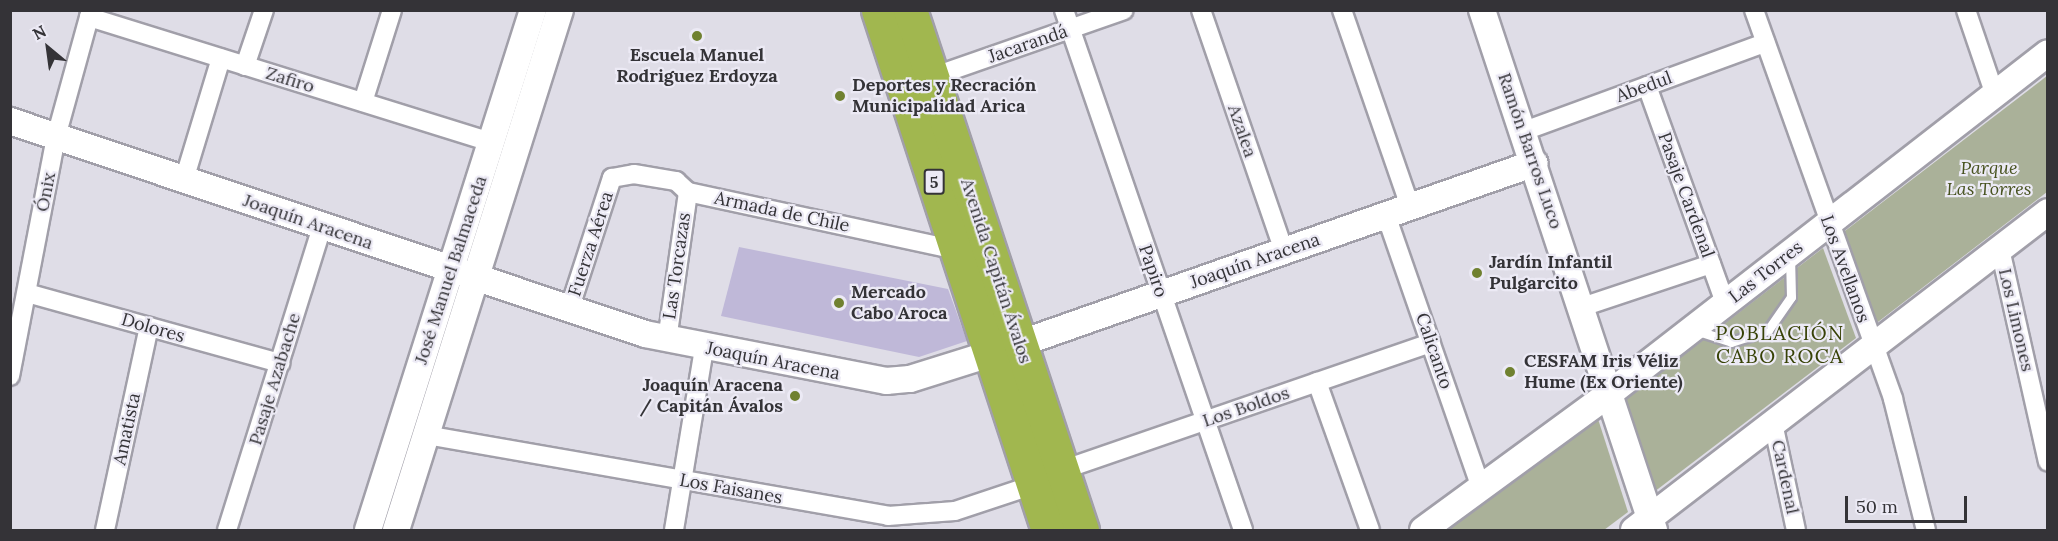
<!DOCTYPE html>
<html>
<head>
<meta charset="utf-8">
<style>
  body { margin:0 }
  #map { position:relative; width:2058px; height:541px; overflow:hidden; background:#dfdde7; font-family:Lora,serif }
  div>[style] { position:absolute }
  .green>* { inset:0; background:#aab199 }
  .building>* { inset:0; background:#bfb8d8 }
  .roads { filter:drop-shadow(2px 0 #a19fa9) drop-shadow(-2px 0 #a19fa9) drop-shadow(0 2px #a19fa9) drop-shadow(0 -2px #a19fa9) }
  .lane>* { height:9px; margin:-4.5px; padding:0 4.5px; transform-origin:4.5px; border-radius:4.5px; background:#fff }
  .street>* { height:18px; margin:-9px; padding:0 9px; transform-origin:9px; border-radius:9px; background:#fff }
  .secondary>* { height:26px; margin:-13px; padding:0 13px; transform-origin:13px; border-radius:13px; background:#fff }
  .highway>* { height:33px; margin:-16.5px; padding:0 16.5px; transform-origin:16.5px; border-radius:16.5px; background:#a1b74f }
  .dots>* { width:16px; height:16px; translate:-50% -50%; box-sizing:border-box; border:3px solid #eceaf5; border-radius:50% }
  span { translate:-50% -50%; white-space:nowrap; text-align:center; line-height:1.15; -webkit-text-stroke:4.5px #eceaf5; paint-order:stroke }
  .shield-label span { padding:2px 4px; background:#eceaf5; border:2px solid; border-radius:4px; -webkit-text-stroke-width:0 }
  .shield-label { font-size:16px; color:#343337; font-weight:700 }
  .street-label { font-size:18px; color:#343337 }
  .poi-label { font-size:18px; color:#343337; font-weight:700 }
  .left { translate:0 -50%; text-align:left }
  .right { translate:-100% -50%; text-align:right }
  .park-label { font-size:18px; color:#47521f; font-style:italic }
  .neighbourhood-label { font-size:20px; color:#374206; letter-spacing:1.5px }
  .frame { position:absolute; inset:0; border:12px solid #343337; pointer-events:none }
  .north { position:absolute; left:18px; top:18px; width:60px; height:60px; -webkit-text-stroke:4px #eceaf5; paint-order:stroke; rotate:331deg; font-size:16px; font-weight:700; line-height:24px; text-align:center; color:#343337 }
  .north::after { content:''; display:block; margin:auto; width:21px; height:27px; background:#343337; clip-path:polygon(50% 0,100% 100%,50% 72%,0 100%) }
  .scale { position:absolute; left:1845px; top:496px; width:122px; height:27px; box-sizing:border-box; border:3px solid #343337; border-top:0; padding-left:8px; font-size:18px; line-height:21px; white-space:nowrap; color:#343337; -webkit-text-stroke:4px #eceaf5; paint-order:stroke }
</style>
</head>
<body>
<div id="map">
  <div class="green">
    <div style="clip-path:polygon(2047px 76px,2047px 192px,1874px 325px,1841px 234px)"></div>
    <div style="clip-path:polygon(1823px 248px,1856px 338px,1654px 492px,1625px 400px)"></div>
    <div style="clip-path:polygon(1598px 419px,1628px 512px,1604px 530px,1446px 530px)"></div>
  </div>
  <div class="building">
    <div style="clip-path:polygon(739px 247px,948px 289px,967px 341px,919px 357px,721px 316px)"></div>
  </div>
  <div class="roads">
    <div class="lane">
      <div style="left:1695px;top:330px;width:38px;rotate:18deg"></div>
      <div style="left:1731px;top:342px;width:39px;rotate:-18deg"></div>
      <div style="left:1768px;top:330px;width:40px;rotate:-55.1deg"></div>
      <div style="left:1791px;top:297px;width:41px;rotate:-91.4deg"></div>
    </div>
    <div class="street">
      <div style="left:1064px;top:10px;width:550px;rotate:71deg"></div>
      <div style="left:1201px;top:10px;width:255px;rotate:71deg"></div>
      <div style="left:1342px;top:10px;width:207px;rotate:70.9deg"></div>
      <div style="left:1754px;top:10px;width:413px;rotate:70.3deg"></div>
      <div style="left:1893px;top:399px;width:135px;rotate:75.9deg"></div>
      <div style="left:1966px;top:10px;width:90px;rotate:71.2deg"></div>
      <div style="left:89px;top:17px;width:421px;rotate:17.3deg"></div>
      <div style="left:245px;top:66px;width:59px;rotate:-71.3deg"></div>
      <div style="left:932px;top:77px;width:203px;rotate:-19.2deg"></div>
      <div style="left:1647px;top:86px;width:231px;rotate:70.2deg"></div>
      <div style="left:363px;top:102px;width:96px;rotate:-72.5deg"></div>
      <div style="left:1524px;top:131px;width:257px;rotate:-20.1deg"></div>
      <div style="left:184px;top:180px;width:127px;rotate:-73.1deg"></div>
      <div style="left:1386px;top:215px;width:289px;rotate:70.8deg"></div>
      <div style="left:2000px;top:249px;width:218px;rotate:77.3deg"></div>
      <div style="left:27px;top:293px;width:263px;rotate:15.5deg"></div>
      <div style="left:1582px;top:307px;width:136px;rotate:-18.4deg"></div>
      <div style="left:569px;top:310px;width:139px;rotate:-72deg"></div>
      <div style="left:612px;top:178px;width:22px;rotate:-10deg"></div>
      <div style="left:634px;top:174px;width:43px;rotate:9.5deg"></div>
      <div style="left:676px;top:181px;width:16px;rotate:43deg"></div>
      <div style="left:688px;top:192px;width:274px;rotate:12.2deg"></div>
      <div style="left:667px;top:340px;width:149px;rotate:-81.9deg"></div>
      <div style="left:10px;top:376px;width:243px;rotate:-79.1deg"></div>
      <div style="left:56px;top:137px;width:132px;rotate:-74.6deg"></div>
      <div style="left:1317px;top:382px;width:157px;rotate:70.3deg"></div>
      <div style="left:1773px;top:423px;width:109px;rotate:77.9deg"></div>
      <div style="left:426px;top:435px;width:469px;rotate:9.9deg"></div>
      <div style="left:888px;top:516px;width:67px;rotate:-4.3deg"></div>
      <div style="left:955px;top:511px;width:82px;rotate:-18.4deg"></div>
      <div style="left:1062px;top:470px;width:390px;rotate:-19deg"></div>
      <div style="left:105px;top:530px;width:208px;rotate:-77.8deg"></div>
      <div style="left:227px;top:530px;width:318px;rotate:-72.6deg"></div>
      <div style="left:674px;top:530px;width:184px;rotate:-80.6deg"></div>
    </div>
    <div class="secondary">
      <div style="left:1482px;top:10px;width:548px;rotate:71.7deg"></div>
      <div style="left:10px;top:121px;width:670px;rotate:18.54deg"></div>
      <div style="left:645px;top:334px;width:246px;rotate:11deg"></div>
      <div style="left:886px;top:381px;width:24px;rotate:-5deg"></div>
      <div style="left:910px;top:379px;width:84px;rotate:-17.4deg"></div>
      <div style="left:990px;top:354px;width:577px;rotate:-19.31deg"></div>
      <div style="left:368px;top:530px;width:546px;rotate:-72.4deg"></div>
      <div style="left:396px;top:530px;width:545px;rotate:-72.5deg"></div>
      <div style="left:1423px;top:530px;width:232px;rotate:-36.2deg"></div>
      <div style="left:1610px;top:393px;width:554px;rotate:-37.82deg"></div>
      <div style="left:1634px;top:530px;width:522px;rotate:-37.53deg"></div>
    </div>
    <div class="highway">
      <div style="left:878px;top:10px;width:547px;rotate:71.9deg"></div>
      <div style="left:910px;top:10px;width:548px;rotate:71.7deg"></div>
    </div>
  </div>
  <div class="dots">
    <div style="left:697px;top:36px;background:#708130"></div>
    <div style="left:840px;top:96px;background:#708130"></div>
    <div style="left:1477px;top:273px;background:#708130"></div>
    <div style="left:839px;top:303px;background:#708130"></div>
    <div style="left:1510px;top:372px;background:#708130"></div>
    <div style="left:795px;top:396px;background:#708130"></div>
  </div>
  <div class="shield-label">
    <span style="left:934px;top:182px">5</span>
  </div>
  <div class="street-label">
    <span style="left:1028px;top:44px;rotate:-19deg">Jacarandá</span>
    <span style="left:290px;top:80px;rotate:17deg">Zafiro</span>
    <span style="left:1644px;top:87px;rotate:-20deg">Abedul</span>
    <span style="left:1242px;top:131px;rotate:71deg">Azalea</span>
    <span style="left:1530px;top:151px;rotate:71deg">Ramón Barros Luco</span>
    <span style="left:46px;top:192px;rotate:-79deg">Ónix</span>
    <span style="left:1686px;top:195px;rotate:70deg">Pasaje Cardenal</span>
    <span style="left:782px;top:212px;rotate:12deg">Armada de Chile</span>
    <span style="left:308px;top:222px;rotate:19deg">Joaquín Aracena</span>
    <span style="left:591px;top:244px;rotate:-72deg">Fuerza Aérea</span>
    <span style="left:1255px;top:261px;rotate:-19deg">Joaquín Aracena</span>
    <span style="left:677px;top:266px;rotate:-82deg">Las Torcazas</span>
    <span style="left:1845px;top:269px;rotate:70deg">Los Avellanos</span>
    <span style="left:451px;top:270px;rotate:-72deg">José Manuel Balmaceda</span>
    <span style="left:996px;top:271px;rotate:72deg">Avenida Capitán Ávalos</span>
    <span style="left:1153px;top:271px;rotate:71deg">Papiro</span>
    <span style="left:1766px;top:272px;rotate:-38deg">Las Torres</span>
    <span style="left:2016px;top:320px;rotate:77deg">Los Limones</span>
    <span style="left:153px;top:328px;rotate:16deg">Dolores</span>
    <span style="left:1434px;top:351px;rotate:71deg">Calicanto</span>
    <span style="left:773px;top:361px;rotate:11deg">Joaquín Aracena</span>
    <span style="left:275px;top:379px;rotate:-73deg">Pasaje Azabache</span>
    <span style="left:1246px;top:407px;rotate:-19deg">Los Boldos</span>
    <span style="left:127px;top:429px;rotate:-78deg">Amatista</span>
    <span style="left:1785px;top:477px;rotate:78deg">Cardenal</span>
    <span style="left:731px;top:489px;rotate:10deg">Los Faisanes</span>
  </div>
  <div class="poi-label">
    <span style="left:697px;top:66px">Escuela Manuel<br>Rodriguez Erdoyza</span>
    <span class="left" style="left:852px;top:96px">Deportes y Recración<br>Municipalidad Arica</span>
    <span class="left" style="left:1489px;top:273px">Jardín Infantil<br>Pulgarcito</span>
    <span class="left" style="left:851px;top:303px">Mercado<br>Cabo Aroca</span>
    <span class="left" style="left:1524px;top:372px">CESFAM Iris Véliz<br>Hume (Ex Oriente)</span>
    <span class="right" style="left:783px;top:396px">Joaquín Aracena<br>/ Capitán Ávalos</span>
  </div>
  <div class="park-label">
    <span style="left:1989px;top:179px">Parque<br>Las Torres</span>
  </div>
  <div class="neighbourhood-label">
    <span style="left:1780px;top:344px">POBLACIÓN<br>CABO ROCA</span>
  </div>
  <div class="frame"></div>
  <div class="north">N</div>
  <div class="scale">50 m</div>
</div>
</body>
</html>
